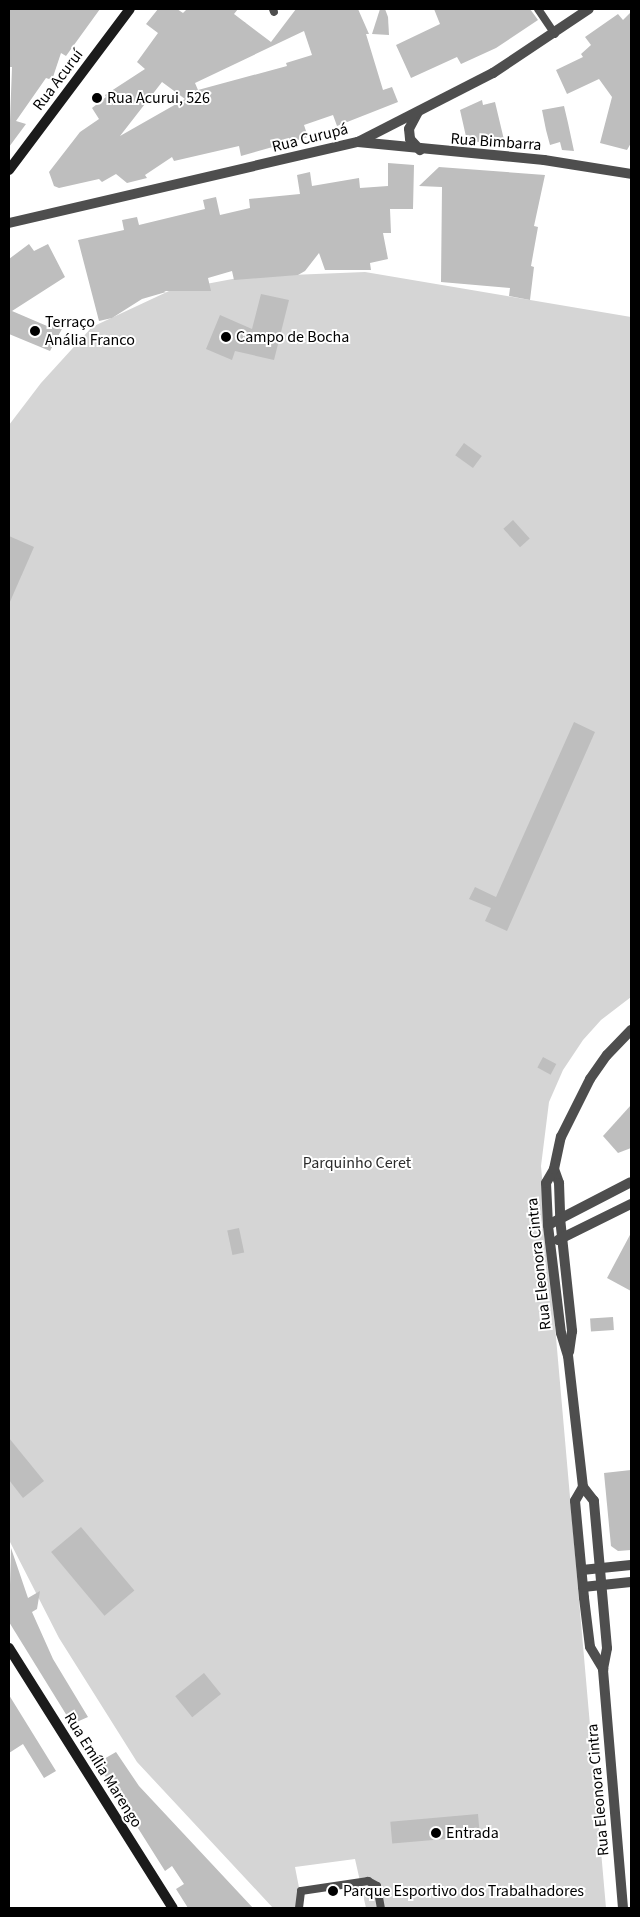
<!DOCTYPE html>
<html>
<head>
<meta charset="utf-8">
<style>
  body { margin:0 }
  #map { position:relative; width:640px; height:1917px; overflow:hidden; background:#fff; font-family:"Source Sans 3",sans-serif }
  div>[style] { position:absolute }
  .green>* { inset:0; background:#d5d5d5 }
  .building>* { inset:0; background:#bebebe; transform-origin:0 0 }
  .service>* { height:8px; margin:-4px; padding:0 4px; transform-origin:4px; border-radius:4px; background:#4e4e4e }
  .minor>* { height:10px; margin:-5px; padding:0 5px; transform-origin:5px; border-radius:5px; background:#4e4e4e }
  .tertiary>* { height:10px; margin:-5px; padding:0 5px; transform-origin:5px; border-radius:5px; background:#4e4e4e }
  .secondary>* { height:10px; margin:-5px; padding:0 5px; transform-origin:5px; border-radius:5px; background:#1b1b1b }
  .dots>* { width:14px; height:14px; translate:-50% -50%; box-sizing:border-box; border:2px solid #fff; border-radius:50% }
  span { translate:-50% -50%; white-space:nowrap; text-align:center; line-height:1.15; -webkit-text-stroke:4px #fff; paint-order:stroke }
  .street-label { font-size:16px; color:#000 }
  .poi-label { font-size:16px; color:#000 }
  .left { translate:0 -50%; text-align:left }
  .park-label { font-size:16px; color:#2c2c2c }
  .frame { position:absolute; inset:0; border:10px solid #000; pointer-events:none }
</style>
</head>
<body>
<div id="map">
  <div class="green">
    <div style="clip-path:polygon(365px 272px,631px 317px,631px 997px,601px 1020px,583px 1040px,563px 1070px,549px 1102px,541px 1166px,606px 1908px,366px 1908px,355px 1859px,295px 1867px,303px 1908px,273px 1908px,137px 1762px,59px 1638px,9px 1540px,9px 425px,41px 383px,92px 327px,169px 291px,243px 277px)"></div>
  </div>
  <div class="building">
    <div style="clip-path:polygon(9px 9px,100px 9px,66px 56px,61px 53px,52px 80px,46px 78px,16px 121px,26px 124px,9px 147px,12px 67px,9px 67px)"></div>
    <div style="clip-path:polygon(evenodd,158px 9px,177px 9px,183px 13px,187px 9px,238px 9px,234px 14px,271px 42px,296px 9px,358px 9px,369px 34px,366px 34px,383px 90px,392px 87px,398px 102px,337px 126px,333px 115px,304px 125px,308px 137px,241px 156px,239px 146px,174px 161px,172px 157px,145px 175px,147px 178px,127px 183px,116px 174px,102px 182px,99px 179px,59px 188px,54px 186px,49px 172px,80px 132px,99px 119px,92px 108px,106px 97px,105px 95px,145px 69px,137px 62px,158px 33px,146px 24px,158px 9px,304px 31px,312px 55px,286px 63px,287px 66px,198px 90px,195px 83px,304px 31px,158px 9px,162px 82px,185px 99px,120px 136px,162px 82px)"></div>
    <div style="clip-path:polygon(380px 9px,385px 9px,388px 17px,389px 35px,372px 34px)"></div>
    <div style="clip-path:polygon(434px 9px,530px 9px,538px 20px,496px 48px,461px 64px,457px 57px,411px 78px,396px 45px,440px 24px)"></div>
    <div style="clip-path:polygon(631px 12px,631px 143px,627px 150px,600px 143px,612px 97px,599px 79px,567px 94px,556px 70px,583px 57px,581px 54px,591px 45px,585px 37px,618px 14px,623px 20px)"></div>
    <div style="clip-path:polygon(482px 100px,483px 105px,495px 102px,505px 144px,467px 141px,460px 110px)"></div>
    <div style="clip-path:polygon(564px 106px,568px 123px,574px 151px,562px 150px,560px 142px,550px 145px,546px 130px,542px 110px)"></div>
    <div style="clip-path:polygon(388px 163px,414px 165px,413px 209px,390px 209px,391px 233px,383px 233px,388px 259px,370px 263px,371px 270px,325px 270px,319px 253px,305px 271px,298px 275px,234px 280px,232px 271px,208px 278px,211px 291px,164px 291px,166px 292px,142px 299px,112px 318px,99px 321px,78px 240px,124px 230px,122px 220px,137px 217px,139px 225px,205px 209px,203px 200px,216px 197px,220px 215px,250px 208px,249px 199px,300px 194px,297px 175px,310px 172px,312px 186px,359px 178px,360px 188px,388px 186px)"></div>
    <div style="clip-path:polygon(439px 167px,545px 175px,534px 226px,538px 227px,531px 266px,534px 267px,530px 300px,509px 296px,510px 288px,441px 282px,442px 187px,419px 186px)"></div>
    <div style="clip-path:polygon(29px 244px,34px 251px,48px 244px,65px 277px,12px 311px,47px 326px,49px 321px,63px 327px,50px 351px,9px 334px,9px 259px)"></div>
    <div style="clip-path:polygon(261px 294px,289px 300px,274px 360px,235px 351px,232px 360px,206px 349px,220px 315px,252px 329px)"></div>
    <div style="left:464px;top:443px;width:22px;height:15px;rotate:36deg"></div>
    <div style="left:513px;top:520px;width:25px;height:13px;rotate:48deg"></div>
    <div style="clip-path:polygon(9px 536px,34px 547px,9px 604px)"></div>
    <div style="clip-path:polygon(574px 722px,595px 732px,507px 931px,485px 921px,491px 908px,469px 899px,475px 887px,496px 897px)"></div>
    <div style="left:543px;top:1057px;width:15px;height:12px;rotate:28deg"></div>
    <div style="clip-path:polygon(631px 1105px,631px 1148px,618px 1153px,603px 1136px)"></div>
    <div style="left:239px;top:1228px;width:25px;height:12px;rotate:78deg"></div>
    <div style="clip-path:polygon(631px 1233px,631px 1291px,607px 1278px)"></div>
    <div style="left:613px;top:1317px;width:13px;height:23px;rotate:86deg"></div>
    <div style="clip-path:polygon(9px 1438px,44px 1481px,23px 1498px,9px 1480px)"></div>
    <div style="clip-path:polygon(631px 1470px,631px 1550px,618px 1551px,611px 1546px,604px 1473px)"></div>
    <div style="left:81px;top:1527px;width:83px;height:39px;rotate:50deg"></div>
    <div style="clip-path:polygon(11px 1548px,28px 1598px,40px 1591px,37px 1609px,32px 1612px,53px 1659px,88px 1717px,72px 1724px,9px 1622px)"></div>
    <div style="left:204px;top:1673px;width:27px;height:37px;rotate:51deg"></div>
    <div style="clip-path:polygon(9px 1695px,56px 1771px,44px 1778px,23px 1744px,9px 1753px)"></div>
    <div style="clip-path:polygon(116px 1752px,139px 1786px,253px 1908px,188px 1908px,176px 1889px,184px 1884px,172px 1866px,165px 1871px,97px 1763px)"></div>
    <div style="left:478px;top:1814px;width:22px;height:88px;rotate:85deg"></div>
  </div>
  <div class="service">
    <div style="left:273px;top:9px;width:3px;rotate:72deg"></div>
    <div style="left:538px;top:9px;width:30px;rotate:56deg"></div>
    <div style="left:299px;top:1908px;width:17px;rotate:-83deg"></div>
    <div style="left:301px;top:1891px;width:68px;rotate:-8.5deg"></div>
    <div style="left:368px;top:1881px;width:10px;rotate:29deg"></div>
    <div style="left:377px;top:1886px;width:22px;rotate:80deg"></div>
  </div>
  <div class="minor">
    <div style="left:554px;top:1169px;width:15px;rotate:70deg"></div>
    <div style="left:559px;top:1183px;width:35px;rotate:88deg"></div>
    <div style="left:548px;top:1225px;width:42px;rotate:-92.7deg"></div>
    <div style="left:546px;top:1183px;width:16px;rotate:-60deg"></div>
    <div style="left:554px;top:1169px;width:33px;rotate:-78deg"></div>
    <div style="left:561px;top:1137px;width:65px;rotate:-63.4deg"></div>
    <div style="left:590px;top:1079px;width:29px;rotate:-55deg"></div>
    <div style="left:607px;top:1055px;width:35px;rotate:-46deg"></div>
  </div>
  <div class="tertiary">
    <div style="left:418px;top:112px;width:19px;rotate:118deg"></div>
    <div style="left:409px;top:129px;width:10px;rotate:84deg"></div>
    <div style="left:410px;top:139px;width:15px;rotate:48deg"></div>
    <div style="left:358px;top:142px;width:187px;rotate:5.5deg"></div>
    <div style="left:544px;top:160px;width:88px;rotate:9.1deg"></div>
    <div style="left:9px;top:223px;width:358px;rotate:-13.1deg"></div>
    <div style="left:358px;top:142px;width:152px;rotate:-27.1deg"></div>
    <div style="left:493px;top:73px;width:115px;rotate:-33.7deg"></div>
    <div style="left:560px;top:1218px;width:114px;rotate:83.9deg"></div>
    <div style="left:572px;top:1331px;width:21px;rotate:98deg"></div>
    <div style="left:558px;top:1240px;width:81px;rotate:-26.3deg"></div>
    <div style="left:583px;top:1487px;width:16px;rotate:120deg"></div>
    <div style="left:575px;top:1501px;width:97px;rotate:84.7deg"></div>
    <div style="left:584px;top:1598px;width:49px;rotate:83deg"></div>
    <div style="left:590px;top:1647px;width:26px;rotate:59deg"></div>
    <div style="left:582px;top:1570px;width:49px;rotate:-5.8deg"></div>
    <div style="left:583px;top:1587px;width:48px;rotate:-5.9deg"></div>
    <div style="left:623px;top:1908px;width:240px;rotate:-94.8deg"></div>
    <div style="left:603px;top:1669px;width:21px;rotate:-79deg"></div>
    <div style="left:607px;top:1648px;width:148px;rotate:-95.1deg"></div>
    <div style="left:594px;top:1501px;width:18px;rotate:-128deg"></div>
    <div style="left:583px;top:1487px;width:132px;rotate:-96.5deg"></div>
    <div style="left:568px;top:1356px;width:24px;rotate:-107deg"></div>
    <div style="left:561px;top:1333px;width:109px;rotate:-96.9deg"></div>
    <div style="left:548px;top:1225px;width:93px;rotate:-27.4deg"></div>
  </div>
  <div class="secondary">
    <div style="left:9px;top:170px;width:201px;rotate:-53.1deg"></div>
    <div style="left:9px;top:1648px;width:307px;rotate:57.8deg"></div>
  </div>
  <div class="dots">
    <div style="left:97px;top:98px;background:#000"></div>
    <div style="left:35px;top:331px;background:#000"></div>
    <div style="left:226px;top:337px;background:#000"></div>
    <div style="left:436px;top:1833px;background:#000"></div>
    <div style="left:333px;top:1891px;background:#000"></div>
  </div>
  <div class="street-label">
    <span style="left:58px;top:80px;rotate:-53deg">Rua Acuruí</span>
    <span style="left:310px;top:138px;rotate:-14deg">Rua Curupá</span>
    <span style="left:496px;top:142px;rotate:4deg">Rua Bimbarra</span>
    <span style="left:539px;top:1264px;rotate:-96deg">Rua Eleonora Cintra</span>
    <span style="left:103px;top:1770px;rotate:58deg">Rua Emília Marengo</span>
    <span style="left:598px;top:1790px;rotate:-95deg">Rua Eleonora Cintra</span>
  </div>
  <div class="poi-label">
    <span class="left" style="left:107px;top:98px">Rua Acurui, 526</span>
    <span class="left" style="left:45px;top:331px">Terraço<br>Anália Franco</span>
    <span class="left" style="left:236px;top:337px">Campo de Bocha</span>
    <span class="left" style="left:446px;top:1833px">Entrada</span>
    <span class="left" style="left:343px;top:1891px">Parque Esportivo dos Trabalhadores</span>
  </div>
  <div class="park-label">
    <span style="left:357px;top:1163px">Parquinho Ceret</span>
  </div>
  <div class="frame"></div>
</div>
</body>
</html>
